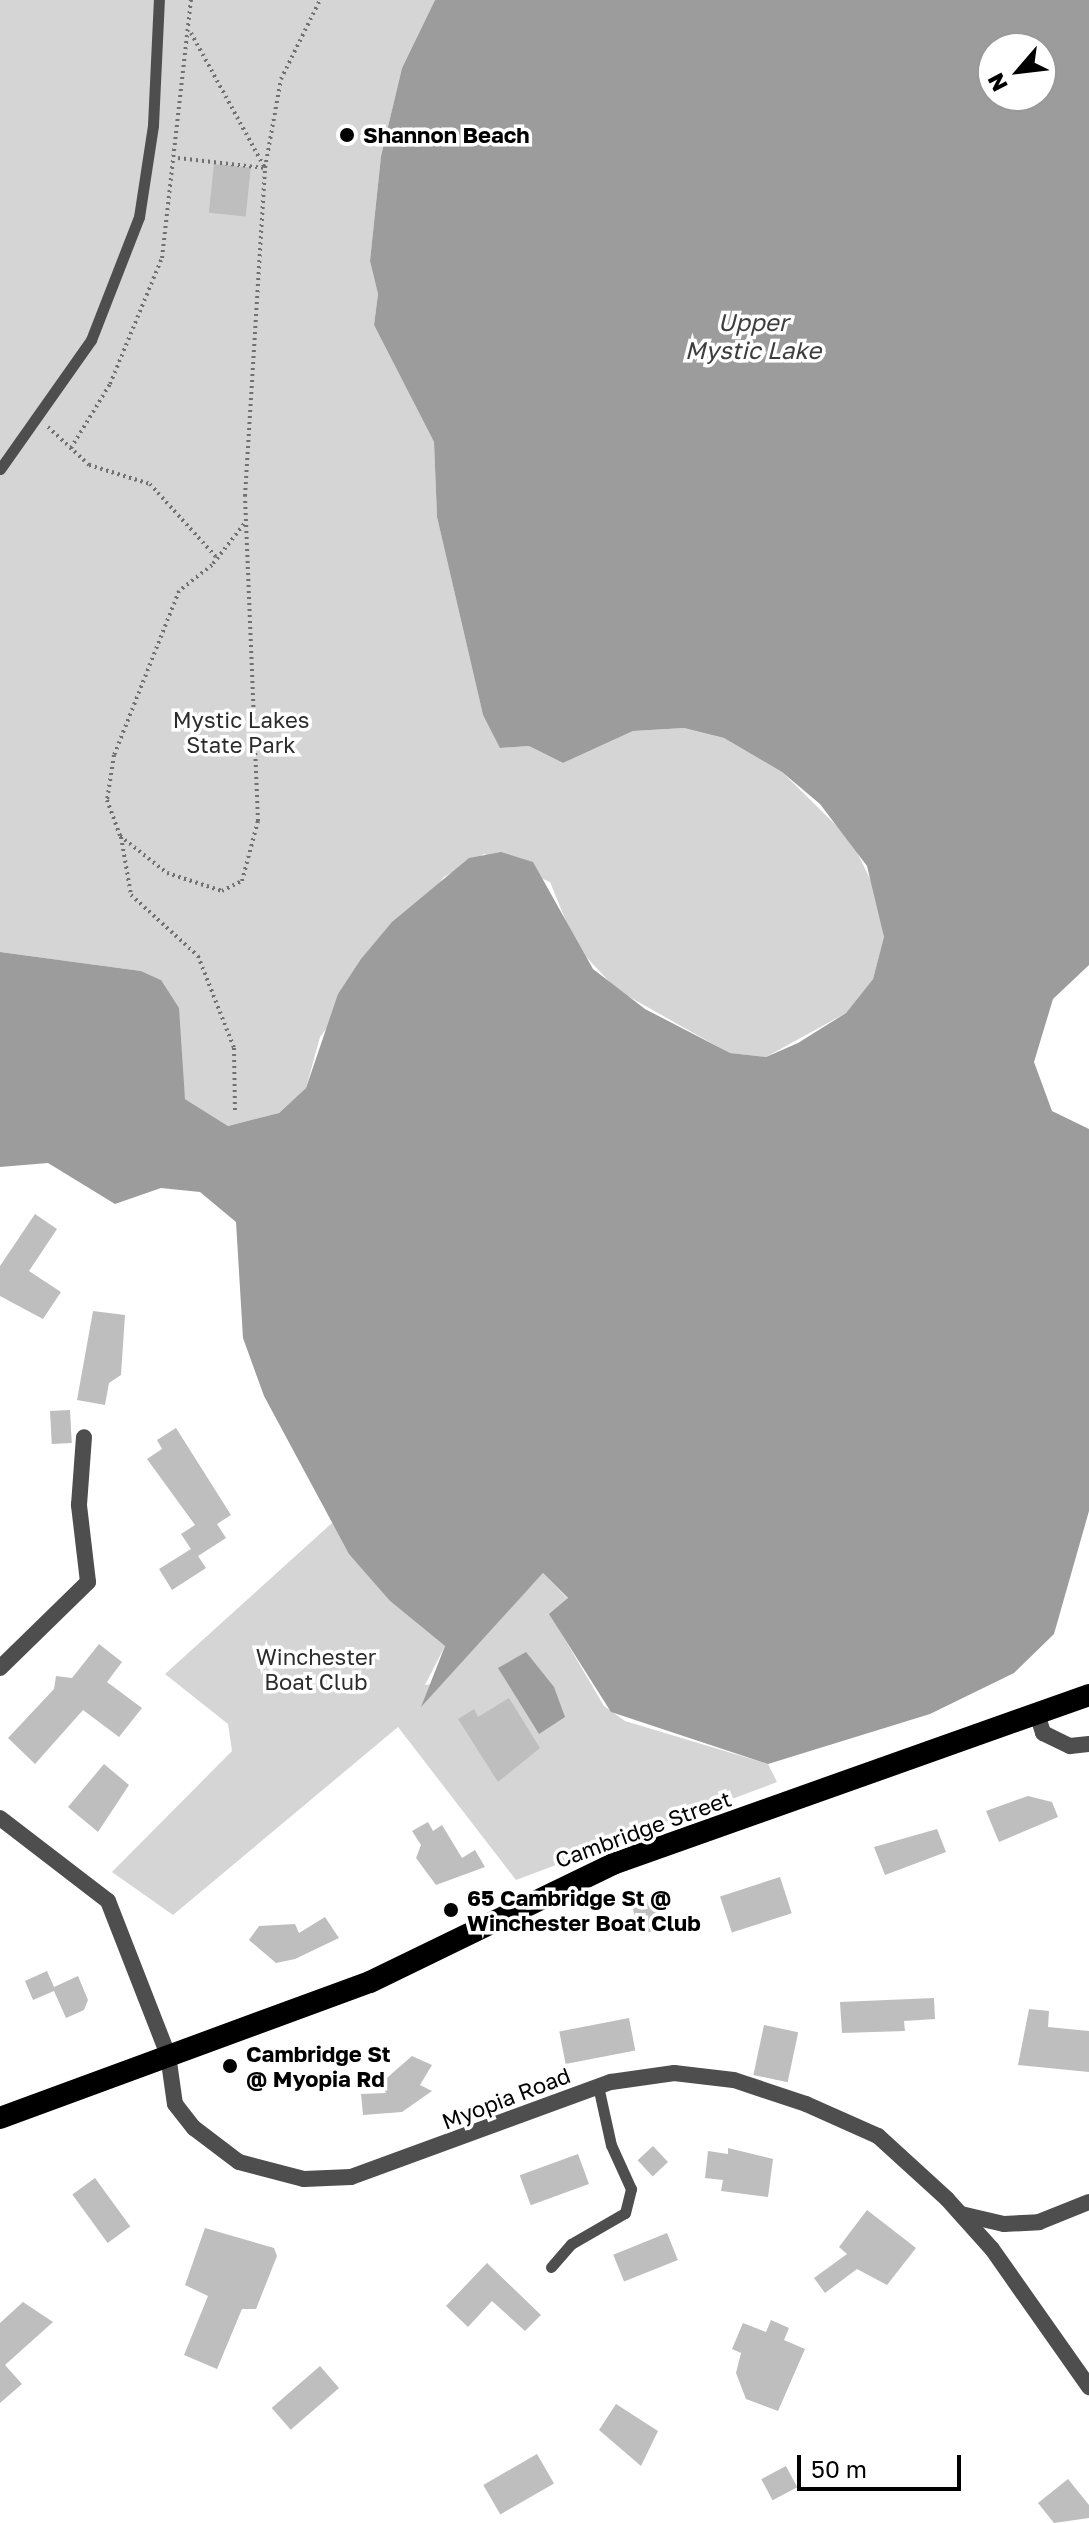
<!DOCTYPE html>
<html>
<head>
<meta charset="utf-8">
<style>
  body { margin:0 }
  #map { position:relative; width:1089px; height:2523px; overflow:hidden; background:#fff; font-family:"Golos Text",sans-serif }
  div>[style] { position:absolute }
  .green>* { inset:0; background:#d5d5d5 }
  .water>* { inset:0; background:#9c9c9c }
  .building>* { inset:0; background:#bebebe; transform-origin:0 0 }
  .path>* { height:4px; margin-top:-2px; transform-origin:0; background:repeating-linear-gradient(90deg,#707070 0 2px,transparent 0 6px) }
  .service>* { height:11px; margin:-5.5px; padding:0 5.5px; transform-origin:5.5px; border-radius:5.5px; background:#4e4e4e }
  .minor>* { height:16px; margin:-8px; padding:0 8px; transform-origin:8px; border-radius:8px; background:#4e4e4e }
  .tertiary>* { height:16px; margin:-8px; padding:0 8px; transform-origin:8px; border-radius:8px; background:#4e4e4e }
  .trunk>* { height:22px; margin:-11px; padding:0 11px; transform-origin:11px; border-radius:11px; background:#000 }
  .dots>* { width:22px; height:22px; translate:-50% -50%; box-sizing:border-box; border:4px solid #fff; border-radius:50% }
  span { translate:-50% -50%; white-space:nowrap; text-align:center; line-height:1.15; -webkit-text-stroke:7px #fff; paint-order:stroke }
  .poi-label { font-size:22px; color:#000; font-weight:700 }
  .left { translate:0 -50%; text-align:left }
  .park-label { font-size:22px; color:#2c2c2c }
  .street-label { font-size:22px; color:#000 }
  .water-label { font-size:24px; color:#3d3d3d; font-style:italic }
  .north { position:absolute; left:977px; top:32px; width:80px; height:80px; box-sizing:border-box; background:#fff; border:2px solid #999; border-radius:50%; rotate:242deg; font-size:22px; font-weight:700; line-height:32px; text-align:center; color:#000 }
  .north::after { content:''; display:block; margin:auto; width:28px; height:36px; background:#000; clip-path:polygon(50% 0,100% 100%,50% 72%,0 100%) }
  .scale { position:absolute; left:797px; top:2455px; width:164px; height:36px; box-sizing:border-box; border:4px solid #000; border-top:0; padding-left:10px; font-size:24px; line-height:28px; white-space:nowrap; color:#000; -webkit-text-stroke:6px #fff; paint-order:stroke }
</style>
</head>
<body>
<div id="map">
  <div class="green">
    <div style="clip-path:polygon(0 0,435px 0,402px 68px,381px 156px,370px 261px,378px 294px,374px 325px,434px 442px,437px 517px,483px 715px,501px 748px,529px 746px,563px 763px,633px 731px,684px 728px,724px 738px,782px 772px,851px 840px,878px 895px,884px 938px,873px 979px,846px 1013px,766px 1057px,729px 1053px,617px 990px,576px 946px,550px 882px,484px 854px,444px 877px,320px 1037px,306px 1088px,279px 1113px,228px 1126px,185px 1099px,161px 980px,141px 971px,0 952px)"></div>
    <div style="clip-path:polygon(332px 1523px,390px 1601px,445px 1646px,425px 1685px,442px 1683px,543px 1573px,568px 1599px,550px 1614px,604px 1706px,625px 1721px,768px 1764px,777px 1782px,516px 1880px,398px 1727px,173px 1915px,112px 1872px,232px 1751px,228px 1724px,165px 1674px)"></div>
  </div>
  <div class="water">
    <div style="clip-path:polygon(evenodd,435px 0,1089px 0,1089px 965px,1053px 999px,1034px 1062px,1052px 1111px,1089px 1129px,1089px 1511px,1054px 1634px,1014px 1673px,930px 1714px,768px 1764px,611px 1712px,549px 1614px,568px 1598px,543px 1573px,421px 1707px,445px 1646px,390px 1601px,349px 1554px,264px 1396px,243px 1338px,236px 1222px,200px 1192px,161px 1188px,115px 1204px,48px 1163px,0 1167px,0 952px,141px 971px,161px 980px,179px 1008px,185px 1099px,228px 1126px,279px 1113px,306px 1088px,338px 994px,361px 959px,392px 922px,469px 858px,501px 852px,533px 862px,593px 969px,645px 1009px,730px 1053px,766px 1057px,798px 1043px,846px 1013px,873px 979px,884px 937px,867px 866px,820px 804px,782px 772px,724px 738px,684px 728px,633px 731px,563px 763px,529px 746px,500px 748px,483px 715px,437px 517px,434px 442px,374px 325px,378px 294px,370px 261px,381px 156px,402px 68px,435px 0,1041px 48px,1041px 96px,993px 96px,993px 48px,1041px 48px)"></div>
    <div style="clip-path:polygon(526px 1652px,554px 1687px,565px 1717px,539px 1734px,498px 1668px)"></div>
  </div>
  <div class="building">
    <div style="left:214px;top:164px;width:37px;height:49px;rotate:6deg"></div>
    <div style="clip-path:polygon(35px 1214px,57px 1229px,29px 1271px,61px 1292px,43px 1319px,0 1296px,0 1266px)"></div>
    <div style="clip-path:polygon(93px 1311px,125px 1315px,121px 1375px,109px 1383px,105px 1405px,77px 1400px)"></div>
    <div style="left:70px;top:1410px;width:33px;height:20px;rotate:87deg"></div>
    <div style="clip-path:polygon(176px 1428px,231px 1515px,217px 1524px,226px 1538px,198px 1556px,206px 1568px,172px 1590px,159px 1569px,191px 1549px,181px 1534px,195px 1525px,147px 1459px,162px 1449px,157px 1440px)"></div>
    <div style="clip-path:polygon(99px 1644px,122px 1662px,107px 1682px,142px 1708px,119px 1737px,83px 1710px,35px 1764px,8px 1738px,54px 1689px,56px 1676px,72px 1678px)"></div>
    <div style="clip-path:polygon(509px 1698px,540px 1748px,498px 1782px,458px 1719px,474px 1709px,478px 1717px)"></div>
    <div style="clip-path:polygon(104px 1764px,129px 1785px,98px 1832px,68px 1807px)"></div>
    <div style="clip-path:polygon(1028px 1796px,1052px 1802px,1058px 1817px,999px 1842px,986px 1811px)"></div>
    <div style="clip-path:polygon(428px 1822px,433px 1831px,442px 1825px,462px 1858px,475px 1850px,485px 1867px,436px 1885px,416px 1858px,421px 1845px,412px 1831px)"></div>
    <div style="clip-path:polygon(937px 1829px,946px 1852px,885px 1875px,874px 1847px)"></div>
    <div style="left:780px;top:1877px;width:38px;height:63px;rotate:72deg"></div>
    <div style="left:654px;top:1897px;width:32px;height:24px;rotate:72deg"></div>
    <div style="clip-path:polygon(325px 1917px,339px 1938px,295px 1959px,276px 1963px,249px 1940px,259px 1926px,295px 1924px,299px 1933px)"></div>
    <div style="clip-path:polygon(47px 1971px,54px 1987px,78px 1976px,88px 2000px,84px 2010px,66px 2018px,54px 1991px,33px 2000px,25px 1981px)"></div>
    <div style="clip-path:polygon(934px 1998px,935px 2019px,904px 2021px,905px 2031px,842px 2033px,840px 2002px)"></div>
    <div style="clip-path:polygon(1029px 2009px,1049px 2011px,1048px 2027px,1089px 2031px,1089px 2072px,1018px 2065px)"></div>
    <div style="left:629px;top:2018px;width:33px;height:71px;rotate:79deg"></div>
    <div style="left:764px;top:2025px;width:35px;height:51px;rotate:12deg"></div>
    <div style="clip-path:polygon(412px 2056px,432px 2065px,420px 2085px,432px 2091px,402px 2112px,363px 2115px,361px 2094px,386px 2093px,381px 2083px)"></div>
    <div style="left:653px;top:2146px;width:22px;height:21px;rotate:47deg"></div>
    <div style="clip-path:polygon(728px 2148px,773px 2159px,768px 2197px,721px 2191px,723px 2180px,705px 2178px,708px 2151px,728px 2154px)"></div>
    <div style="left:578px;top:2154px;width:32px;height:62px;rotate:70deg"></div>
    <div style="left:95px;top:2178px;width:60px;height:28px;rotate:54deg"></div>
    <div style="clip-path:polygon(867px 2210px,916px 2248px,887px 2285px,857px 2269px,825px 2293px,814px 2278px,847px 2254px,839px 2247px)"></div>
    <div style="clip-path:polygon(205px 2228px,274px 2248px,277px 2256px,256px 2309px,242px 2309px,217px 2369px,184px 2355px,208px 2296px,185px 2285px)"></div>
    <div style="left:667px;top:2233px;width:29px;height:58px;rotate:68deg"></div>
    <div style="clip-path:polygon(487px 2263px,541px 2315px,525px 2331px,492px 2301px,468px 2327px,446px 2306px)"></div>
    <div style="clip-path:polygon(23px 2302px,53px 2322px,5px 2365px,22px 2384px,0 2403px,0 2323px)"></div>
    <div style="clip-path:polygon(771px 2320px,789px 2328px,784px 2340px,805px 2349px,778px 2411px,746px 2399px,736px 2373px,741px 2353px,732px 2349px,743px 2323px,766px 2332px)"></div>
    <div style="left:320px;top:2366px;width:29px;height:64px;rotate:49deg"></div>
    <div style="clip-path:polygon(616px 2404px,658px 2431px,641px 2466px,599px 2430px)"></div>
    <div style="left:537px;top:2454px;width:34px;height:62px;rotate:60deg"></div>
    <div style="left:786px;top:2466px;width:24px;height:28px;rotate:62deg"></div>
    <div style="clip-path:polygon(1068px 2479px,1089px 2505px,1089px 2518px,1054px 2523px,1038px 2503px)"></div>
  </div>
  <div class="path">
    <div style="left:191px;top:33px;width:154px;rotate:61.3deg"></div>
    <div style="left:178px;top:158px;width:88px;rotate:6.6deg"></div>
    <div style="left:48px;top:427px;width:56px;rotate:42.8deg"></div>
    <div style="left:89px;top:465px;width:64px;rotate:17.3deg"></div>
    <div style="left:150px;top:484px;width:98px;rotate:47.9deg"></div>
    <div style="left:71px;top:448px;width:75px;rotate:-58.6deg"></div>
    <div style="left:110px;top:384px;width:136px;rotate:-67.6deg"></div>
    <div style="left:162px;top:258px;width:260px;rotate:-83.6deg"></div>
    <div style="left:244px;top:524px;width:52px;rotate:128deg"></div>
    <div style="left:212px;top:565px;width:42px;rotate:141.8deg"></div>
    <div style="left:179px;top:591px;width:176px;rotate:111.6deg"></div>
    <div style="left:114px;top:755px;width:46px;rotate:98.8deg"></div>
    <div style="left:107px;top:800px;width:38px;rotate:70deg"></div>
    <div style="left:120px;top:836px;width:60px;rotate:38.2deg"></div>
    <div style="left:167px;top:873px;width:58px;rotate:18.1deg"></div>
    <div style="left:222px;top:891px;width:22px;rotate:-27deg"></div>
    <div style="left:242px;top:881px;width:62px;rotate:-75.1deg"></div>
    <div style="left:258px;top:821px;width:325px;rotate:-92.3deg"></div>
    <div style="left:245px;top:496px;width:329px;rotate:-86.5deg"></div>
    <div style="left:265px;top:168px;width:90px;rotate:-79.8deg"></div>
    <div style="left:281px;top:79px;width:88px;rotate:-63.7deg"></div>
    <div style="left:121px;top:837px;width:59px;rotate:80.2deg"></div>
    <div style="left:131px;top:895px;width:91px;rotate:42.3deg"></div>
    <div style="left:198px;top:956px;width:99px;rotate:68.6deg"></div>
    <div style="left:234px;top:1048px;width:62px;rotate:89.1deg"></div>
  </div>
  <div class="service">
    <div style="left:0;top:469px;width:158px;rotate:-54.8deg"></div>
    <div style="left:91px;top:340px;width:132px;rotate:-68.7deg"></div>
    <div style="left:139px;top:217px;width:93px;rotate:-81.3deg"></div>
    <div style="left:153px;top:125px;width:125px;rotate:-87.3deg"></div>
    <div style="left:551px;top:2267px;width:30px;rotate:-49deg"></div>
    <div style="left:571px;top:2244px;width:62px;rotate:-29.9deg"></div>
    <div style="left:625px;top:2213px;width:25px;rotate:-76deg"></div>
    <div style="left:631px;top:2189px;width:48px;rotate:-114.4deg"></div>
    <div style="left:611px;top:2145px;width:60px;rotate:-102.4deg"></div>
  </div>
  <div class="minor">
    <div style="left:0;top:1668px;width:123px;rotate:-44.3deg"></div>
    <div style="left:88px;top:1582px;width:78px;rotate:-96.7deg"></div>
    <div style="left:79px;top:1505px;width:68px;rotate:-85.8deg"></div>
    <div style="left:1037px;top:1714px;width:20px;rotate:72deg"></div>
    <div style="left:1043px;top:1733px;width:30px;rotate:26deg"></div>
    <div style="left:1070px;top:1746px;width:19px;rotate:-6deg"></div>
    <div style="left:168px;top:2055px;width:49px;rotate:81.9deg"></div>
    <div style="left:175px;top:2104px;width:31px;rotate:52deg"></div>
    <div style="left:194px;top:2128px;width:56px;rotate:37.1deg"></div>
    <div style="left:239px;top:2162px;width:67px;rotate:14.7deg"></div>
    <div style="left:304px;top:2179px;width:47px;rotate:-2.4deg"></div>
    <div style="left:351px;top:2177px;width:277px;rotate:-20.1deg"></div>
    <div style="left:611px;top:2082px;width:64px;rotate:-8.1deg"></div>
    <div style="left:674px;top:2073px;width:60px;rotate:6.7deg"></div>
    <div style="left:734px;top:2080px;width:76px;rotate:18.4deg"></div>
    <div style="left:806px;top:2104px;width:79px;rotate:24deg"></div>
    <div style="left:878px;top:2136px;width:93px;rotate:42.4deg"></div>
    <div style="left:947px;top:2199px;width:67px;rotate:48deg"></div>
    <div style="left:992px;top:2249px;width:169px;rotate:54.9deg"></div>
    <div style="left:961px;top:2214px;width:44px;rotate:13.1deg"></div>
    <div style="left:1004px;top:2224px;width:35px;rotate:-3deg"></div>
    <div style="left:1039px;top:2222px;width:54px;rotate:-21.8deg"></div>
  </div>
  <div class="tertiary">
    <div style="left:0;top:1818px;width:136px;rotate:37.5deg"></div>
    <div style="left:108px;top:1901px;width:165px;rotate:68.7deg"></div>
  </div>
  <div class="trunk">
    <div style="left:0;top:2118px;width:394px;rotate:-20.2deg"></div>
    <div style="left:370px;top:1982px;width:270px;rotate:-25.9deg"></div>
    <div style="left:613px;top:1864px;width:505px;rotate:-19.55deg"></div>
  </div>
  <div class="dots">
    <div style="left:347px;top:135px;background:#000"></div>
    <div style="left:451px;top:1910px;background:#000"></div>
    <div style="left:230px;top:2066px;background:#000"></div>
  </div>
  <div class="poi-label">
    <span class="left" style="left:363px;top:135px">Shannon Beach</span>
    <span class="left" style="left:467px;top:1910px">65 Cambridge St @<br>Winchester Boat Club</span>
    <span class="left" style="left:246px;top:2066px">Cambridge St<br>@ Myopia Rd</span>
  </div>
  <div class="park-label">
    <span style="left:241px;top:732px">Mystic Lakes<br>State Park</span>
    <span style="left:316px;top:1669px">Winchester<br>Boat Club</span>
  </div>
  <div class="street-label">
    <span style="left:643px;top:1829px;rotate:-20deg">Cambridge Street</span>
    <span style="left:506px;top:2098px;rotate:-21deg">Myopia Road</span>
  </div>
  <div class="water-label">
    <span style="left:753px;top:336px">Upper<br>Mystic Lake</span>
  </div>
  <div class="north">N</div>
  <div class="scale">50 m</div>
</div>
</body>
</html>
